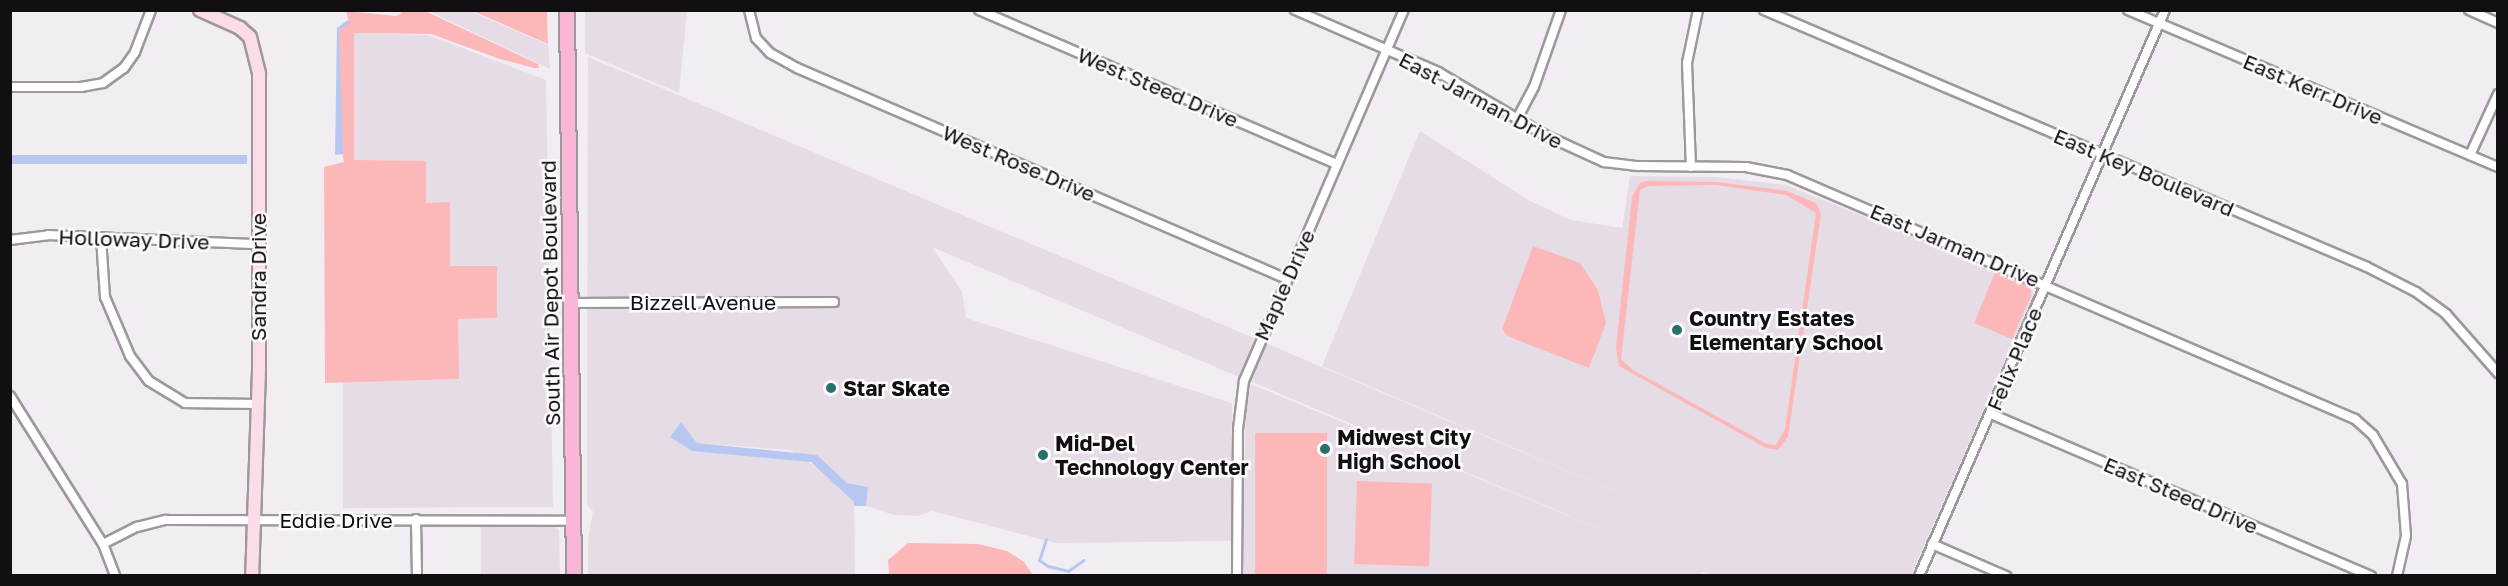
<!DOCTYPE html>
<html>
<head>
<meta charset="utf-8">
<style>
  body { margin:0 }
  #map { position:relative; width:2508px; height:586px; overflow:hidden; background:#f2edf2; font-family:"Golos Text",sans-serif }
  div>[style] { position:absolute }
  .built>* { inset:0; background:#e6dce6 }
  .green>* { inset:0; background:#fcb8b8; transform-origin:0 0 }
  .round { border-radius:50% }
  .water>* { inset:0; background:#b8c6f2; transform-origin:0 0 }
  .stream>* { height:3px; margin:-1.5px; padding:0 1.5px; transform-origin:1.5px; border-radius:1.5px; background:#b8c6f2 }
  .roads { filter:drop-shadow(2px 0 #9c989c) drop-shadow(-2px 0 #9c989c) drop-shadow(0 2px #9c989c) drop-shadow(0 -2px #9c989c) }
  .street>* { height:8px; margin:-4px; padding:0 4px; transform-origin:4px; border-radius:4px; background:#fff }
  .secondary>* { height:12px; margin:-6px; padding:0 6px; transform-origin:6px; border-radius:6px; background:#fcdbea }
  .primary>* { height:14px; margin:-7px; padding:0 7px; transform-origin:7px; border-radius:7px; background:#fab6d6 }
  .dots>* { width:16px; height:16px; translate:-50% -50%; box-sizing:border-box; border:3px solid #fefbff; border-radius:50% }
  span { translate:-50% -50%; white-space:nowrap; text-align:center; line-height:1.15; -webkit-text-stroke:5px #fefbff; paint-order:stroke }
  .street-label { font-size:21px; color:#110f11 }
  .poi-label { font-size:21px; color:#110f11; font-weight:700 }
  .left { translate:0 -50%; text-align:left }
  .frame { position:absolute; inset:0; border:12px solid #110f11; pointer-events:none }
</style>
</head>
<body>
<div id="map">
  <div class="built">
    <div style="clip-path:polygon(429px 11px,470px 11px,548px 45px,550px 69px)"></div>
    <div style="clip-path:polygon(585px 11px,687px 11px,679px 93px,585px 53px)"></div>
    <div style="clip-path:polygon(354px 33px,428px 35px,546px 80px,553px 507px,343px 508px,343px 382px,458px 379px,458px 319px,497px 318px,450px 266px,450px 203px,426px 203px,354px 160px)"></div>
    <div style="clip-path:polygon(588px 57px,1254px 338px,1239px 377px,932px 247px,962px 292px,966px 318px,1232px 403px,1231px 541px,1055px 543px,932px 511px,917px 516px,894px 515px,866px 506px,868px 487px,847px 483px,838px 476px,790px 450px,697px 443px,681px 423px,670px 437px,692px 451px,802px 459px,818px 467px,854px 502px,855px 575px,588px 575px,588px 540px,593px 511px,587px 505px)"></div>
    <div style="clip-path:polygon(1420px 131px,1530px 201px,1571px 220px,1622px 228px,1630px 176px,1716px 177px,1786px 185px,2031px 284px,2034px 295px,1911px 575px,1712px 576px,1702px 572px,1702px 576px,1242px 576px,1246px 403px,1251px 384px,1634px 543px,1250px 381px,1265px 343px,1692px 524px,1322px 366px)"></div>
    <div style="clip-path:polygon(481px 525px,551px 525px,559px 530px,560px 575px,481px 575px)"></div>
  </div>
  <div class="green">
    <div style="clip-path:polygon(346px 11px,396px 16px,402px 13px,395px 11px,425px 11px,538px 64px,539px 68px,534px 68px,500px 59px,431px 34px,354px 33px,354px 160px,426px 161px,426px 203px,450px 202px,450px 266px,497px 266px,497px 318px,458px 319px,459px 379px,325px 383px,324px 167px,344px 162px,340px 141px,339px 30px,349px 23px)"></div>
    <div style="clip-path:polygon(473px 11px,547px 11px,548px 44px)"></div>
    <div style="clip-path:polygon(evenodd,1646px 181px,1717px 182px,1787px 191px,1816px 203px,1821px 214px,1788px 437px,1778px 450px,1766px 448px,1619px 366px,1616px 348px,1632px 197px,1640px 183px,1646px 181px,1716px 185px,1786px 195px,1816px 213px,1785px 429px,1776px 445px,1767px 444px,1633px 370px,1621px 359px,1640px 190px,1648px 186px,1716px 185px)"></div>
    <div style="clip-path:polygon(1533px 246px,1580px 263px,1598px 290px,1606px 323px,1589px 368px,1507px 336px,1502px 329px)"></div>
    <div style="clip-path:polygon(1996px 270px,2030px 285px,2031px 296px,2012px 339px,1974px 323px)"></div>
    <div class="round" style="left:1828px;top:335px;width:16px;height:16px"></div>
    <div style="left:1327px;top:433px;width:142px;height:72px;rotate:90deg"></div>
    <div style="left:1357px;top:481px;width:75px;height:83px;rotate:2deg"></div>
    <div style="clip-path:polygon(908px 543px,978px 544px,1007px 551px,1024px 562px,1033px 575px,889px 575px,888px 560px)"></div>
  </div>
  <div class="water">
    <div style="clip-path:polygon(348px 20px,350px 23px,339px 30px,343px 154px,335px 155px,337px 28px)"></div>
    <div style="left:247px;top:155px;width:9px;height:236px;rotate:90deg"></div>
    <div style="clip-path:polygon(681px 422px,697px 443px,817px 455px,847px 483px,868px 487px,866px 506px,854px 506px,854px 502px,811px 462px,692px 451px,670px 437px)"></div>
  </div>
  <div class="stream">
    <div style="left:1046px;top:539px;width:22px;rotate:108deg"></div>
    <div style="left:1039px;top:560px;width:11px;rotate:34deg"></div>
    <div style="left:1048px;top:566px;width:21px;rotate:14deg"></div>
    <div style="left:1068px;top:571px;width:19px;rotate:-35deg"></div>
  </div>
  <div class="roads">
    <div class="street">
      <div style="left:749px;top:10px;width:29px;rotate:76deg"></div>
      <div style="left:756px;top:38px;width:21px;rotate:47deg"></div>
      <div style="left:770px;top:53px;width:31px;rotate:29deg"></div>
      <div style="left:797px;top:68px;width:533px;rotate:23.3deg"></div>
      <div style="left:979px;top:10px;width:390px;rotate:23.3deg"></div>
      <div style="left:1295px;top:10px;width:156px;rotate:23.4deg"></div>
      <div style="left:1438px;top:72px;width:124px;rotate:30.5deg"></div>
      <div style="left:1545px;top:135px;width:65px;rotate:24.6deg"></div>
      <div style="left:1604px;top:162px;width:34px;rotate:7deg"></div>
      <div style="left:1638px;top:166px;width:108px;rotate:0.5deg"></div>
      <div style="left:1746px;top:167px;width:42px;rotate:11deg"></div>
      <div style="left:1787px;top:175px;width:618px;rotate:23.25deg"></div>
      <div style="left:2355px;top:419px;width:24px;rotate:42deg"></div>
      <div style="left:2373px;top:435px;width:57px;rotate:59.4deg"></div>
      <div style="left:2402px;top:484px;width:52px;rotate:85.6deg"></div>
      <div style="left:2406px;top:536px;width:41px;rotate:102.7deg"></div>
      <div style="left:1764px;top:10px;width:655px;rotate:23.08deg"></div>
      <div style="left:2367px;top:267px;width:55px;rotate:27deg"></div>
      <div style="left:2416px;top:292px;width:37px;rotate:36deg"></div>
      <div style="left:2446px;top:314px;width:79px;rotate:48.6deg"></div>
      <div style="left:2128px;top:10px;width:402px;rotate:23deg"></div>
      <div style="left:2469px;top:10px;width:32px;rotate:24deg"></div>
      <div style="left:10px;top:87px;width:71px"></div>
      <div style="left:81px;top:87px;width:22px;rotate:-10deg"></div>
      <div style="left:103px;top:83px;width:26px;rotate:-36deg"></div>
      <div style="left:124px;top:68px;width:19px;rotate:-55deg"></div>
      <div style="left:135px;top:52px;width:45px;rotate:-69.1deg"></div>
      <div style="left:1518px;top:117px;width:34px;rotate:-62deg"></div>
      <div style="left:1534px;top:87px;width:82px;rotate:-70.7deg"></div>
      <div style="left:2470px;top:155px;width:67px;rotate:-65.3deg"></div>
      <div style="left:1691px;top:167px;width:104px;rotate:-92.2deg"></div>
      <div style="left:1687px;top:63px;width:54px;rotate:-78.3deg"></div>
      <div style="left:101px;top:237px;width:60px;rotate:86.2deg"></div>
      <div style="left:105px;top:297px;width:64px;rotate:67deg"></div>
      <div style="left:130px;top:356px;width:31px;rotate:53deg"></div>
      <div style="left:149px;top:381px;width:42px;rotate:31.4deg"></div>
      <div style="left:185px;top:403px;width:71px;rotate:0.8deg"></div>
      <div style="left:10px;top:240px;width:38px;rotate:-7deg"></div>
      <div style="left:48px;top:235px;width:210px;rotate:2.5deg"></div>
      <div style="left:571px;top:303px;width:263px;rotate:-0.2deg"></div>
      <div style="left:10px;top:396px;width:175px;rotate:57.9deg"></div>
      <div style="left:103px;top:544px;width:34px;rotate:69deg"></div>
      <div style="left:1991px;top:414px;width:413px;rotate:23.1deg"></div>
      <div style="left:416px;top:519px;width:57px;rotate:89deg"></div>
      <div style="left:103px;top:544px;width:38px;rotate:-27deg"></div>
      <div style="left:137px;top:527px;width:30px;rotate:-14deg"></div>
      <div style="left:166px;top:520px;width:408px;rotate:0.1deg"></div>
      <div style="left:1932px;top:544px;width:81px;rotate:23.4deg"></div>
      <div style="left:1237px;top:576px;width:147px;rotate:-89.6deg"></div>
      <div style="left:1238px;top:429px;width:48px;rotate:-82.9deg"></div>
      <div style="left:1244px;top:381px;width:404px;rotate:-66.7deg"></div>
      <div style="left:1919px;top:576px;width:617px;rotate:-66.51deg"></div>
    </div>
    <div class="secondary">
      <div style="left:200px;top:10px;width:44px;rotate:24.2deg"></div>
      <div style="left:240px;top:28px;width:13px;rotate:42deg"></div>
      <div style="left:250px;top:37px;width:38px;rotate:76deg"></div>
      <div style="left:259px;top:74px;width:296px;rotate:90deg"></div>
      <div style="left:259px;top:370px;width:206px;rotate:91.9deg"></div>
    </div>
    <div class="primary">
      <div style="left:567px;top:10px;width:566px;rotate:89.29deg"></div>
    </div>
  </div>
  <div class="dots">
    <div style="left:1677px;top:330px;background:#27716c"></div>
    <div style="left:831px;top:388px;background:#27716c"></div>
    <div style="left:1325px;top:449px;background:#27716c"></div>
    <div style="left:1043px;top:455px;background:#27716c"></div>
  </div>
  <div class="street-label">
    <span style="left:1158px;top:87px;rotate:23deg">West Steed Drive</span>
    <span style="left:2313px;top:89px;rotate:23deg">East Kerr Drive</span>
    <span style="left:1481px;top:100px;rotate:28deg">East Jarman Drive</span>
    <span style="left:1019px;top:163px;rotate:23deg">West Rose Drive</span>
    <span style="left:2144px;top:172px;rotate:23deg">East Key Boulevard</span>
    <span style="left:134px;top:239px;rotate:2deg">Holloway Drive</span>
    <span style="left:1955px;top:245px;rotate:23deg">East Jarman Drive</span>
    <span style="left:258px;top:277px;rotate:-90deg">Sandra Drive</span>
    <span style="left:1284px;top:285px;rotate:-66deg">Maple Drive</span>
    <span style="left:550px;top:293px;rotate:-91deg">South Air Depot Boulevard</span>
    <span style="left:703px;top:302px">Bizzell Avenue</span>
    <span style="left:2014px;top:359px;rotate:-67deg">Felix Place</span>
    <span style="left:2181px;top:495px;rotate:23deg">East Steed Drive</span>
    <span style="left:336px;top:520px">Eddie Drive</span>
  </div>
  <div class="poi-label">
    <span class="left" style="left:1689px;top:330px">Country Estates<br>Elementary School</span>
    <span class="left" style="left:843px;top:388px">Star Skate</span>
    <span class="left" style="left:1337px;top:449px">Midwest City<br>High School</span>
    <span class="left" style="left:1055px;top:455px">Mid-Del<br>Technology Center</span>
  </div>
  <div class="frame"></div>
</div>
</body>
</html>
